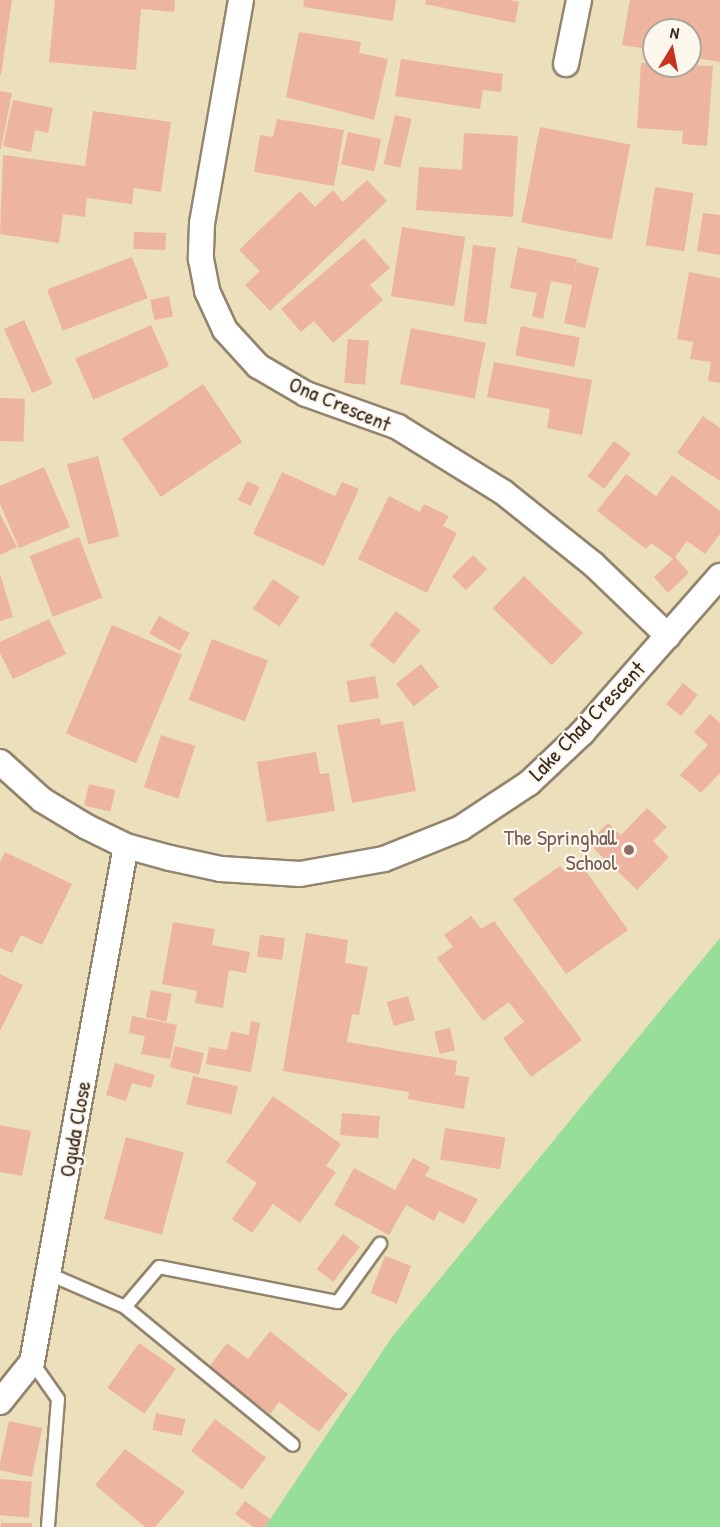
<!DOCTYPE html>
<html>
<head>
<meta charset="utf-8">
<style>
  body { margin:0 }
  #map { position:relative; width:720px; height:1527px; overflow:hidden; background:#ecdfbc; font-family:"Patrick Hand",sans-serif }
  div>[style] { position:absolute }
  .green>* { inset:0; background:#97de98 }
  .building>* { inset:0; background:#edb4a0; transform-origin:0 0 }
  .roads { filter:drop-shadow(2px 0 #94846d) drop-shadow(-2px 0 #94846d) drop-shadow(0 2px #94846d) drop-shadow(0 -2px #94846d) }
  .service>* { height:12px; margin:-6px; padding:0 6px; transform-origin:6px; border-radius:6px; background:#fff }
  .minor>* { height:24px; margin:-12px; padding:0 12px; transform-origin:12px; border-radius:12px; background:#fff }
  .dots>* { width:16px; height:16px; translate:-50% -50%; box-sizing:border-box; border:3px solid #fbf7ec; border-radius:50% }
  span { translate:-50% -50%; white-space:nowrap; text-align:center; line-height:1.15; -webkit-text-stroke:4.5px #fbf7ec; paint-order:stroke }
  .street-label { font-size:22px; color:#3b2a1e }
  .education-label { font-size:22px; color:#785e54 }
  .right { translate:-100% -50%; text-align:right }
  .north { position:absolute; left:642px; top:18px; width:60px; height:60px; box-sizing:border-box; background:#fbf7ec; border:2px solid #aea59a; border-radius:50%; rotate:10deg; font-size:16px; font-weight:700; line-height:24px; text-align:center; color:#3b2a1e }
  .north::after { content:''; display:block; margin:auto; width:21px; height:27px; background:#c8321e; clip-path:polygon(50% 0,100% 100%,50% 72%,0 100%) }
</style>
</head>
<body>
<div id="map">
  <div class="green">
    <div style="clip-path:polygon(720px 938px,720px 1527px,265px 1527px,392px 1337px)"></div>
  </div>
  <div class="building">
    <div style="clip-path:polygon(0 0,12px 0,1px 75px,0 75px)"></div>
    <div style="clip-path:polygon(55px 0,175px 0,174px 12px,141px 9px,136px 70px,49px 62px)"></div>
    <div style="clip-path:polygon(304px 0,396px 0,393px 21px,303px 7px)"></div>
    <div style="clip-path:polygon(426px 0,509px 0,519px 2px,515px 23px,425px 4px)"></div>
    <div style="clip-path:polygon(630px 0,720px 0,720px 62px,690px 57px,690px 30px,654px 30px,654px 50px,622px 45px)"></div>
    <div style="clip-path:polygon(299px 32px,361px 42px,359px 53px,388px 59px,374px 120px,286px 97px)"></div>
    <div style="clip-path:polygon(401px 59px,503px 74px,501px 92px,483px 90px,480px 109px,395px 96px)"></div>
    <div style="clip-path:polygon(641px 63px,713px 66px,707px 146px,682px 144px,683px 131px,637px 128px)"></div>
    <div style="clip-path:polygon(0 91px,12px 93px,1px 149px,0 149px)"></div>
    <div style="clip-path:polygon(13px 100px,53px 108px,48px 133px,35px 130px,31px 152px,3px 146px)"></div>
    <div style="clip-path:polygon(93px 111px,171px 122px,161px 192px,134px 188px,132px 204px,87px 198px,85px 217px,63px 214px,59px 243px,0 234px,3px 155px,85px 166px)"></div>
    <div style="left:395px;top:115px;width:17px;height:50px;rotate:13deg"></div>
    <div style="clip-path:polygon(277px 119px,344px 130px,334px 186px,254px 172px,260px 135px,273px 137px)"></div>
    <div style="left:540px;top:127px;width:92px;height:97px;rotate:11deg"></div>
    <div style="left:348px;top:132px;width:34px;height:33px;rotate:12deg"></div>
    <div style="clip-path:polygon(464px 133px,518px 136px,513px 217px,416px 210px,419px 167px,462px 170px)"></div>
    <div style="clip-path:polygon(367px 180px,387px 201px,270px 311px,245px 285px,260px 271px,239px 250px,300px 191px,315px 207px,333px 190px,343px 202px)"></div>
    <div style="left:655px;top:187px;width:39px;height:59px;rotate:9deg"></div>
    <div style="clip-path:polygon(703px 213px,720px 215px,720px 255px,697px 251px)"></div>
    <div style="left:402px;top:227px;width:64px;height:70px;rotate:9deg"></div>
    <div style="left:134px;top:232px;width:32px;height:17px;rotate:2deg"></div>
    <div style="clip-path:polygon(364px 238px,390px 268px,370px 285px,383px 300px,333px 343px,314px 321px,301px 332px,281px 309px)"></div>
    <div style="left:473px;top:245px;width:23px;height:77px;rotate:7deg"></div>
    <div style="clip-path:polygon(518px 247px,577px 259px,573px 280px,577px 262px,599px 268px,585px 328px,564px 323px,572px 285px,551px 281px,543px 319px,532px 316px,537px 293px,510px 288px)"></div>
    <div style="left:132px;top:257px;width:44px;height:91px;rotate:69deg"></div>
    <div style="clip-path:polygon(689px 272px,720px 278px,720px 383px,708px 381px,711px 362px,690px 359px,693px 342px,677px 339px)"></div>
    <div style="left:169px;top:296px;width:21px;height:19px;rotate:79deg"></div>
    <div style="left:24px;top:320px;width:70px;height:22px;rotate:66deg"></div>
    <div style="left:151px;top:325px;width:45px;height:83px;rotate:66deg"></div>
    <div style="left:521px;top:326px;width:60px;height:30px;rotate:11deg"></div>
    <div style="left:411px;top:328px;width:76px;height:57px;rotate:11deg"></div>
    <div style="left:348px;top:339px;width:21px;height:44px;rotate:5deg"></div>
    <div style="clip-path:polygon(494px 362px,592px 380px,582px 435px,547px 428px,550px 409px,487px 397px)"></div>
    <div style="left:203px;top:384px;width:70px;height:98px;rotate:56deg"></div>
    <div style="left:0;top:398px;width:25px;height:43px;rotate:2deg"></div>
    <div style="clip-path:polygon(703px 416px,720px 428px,720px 481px,677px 453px)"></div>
    <div style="left:614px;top:441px;width:21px;height:44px;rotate:37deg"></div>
    <div style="left:98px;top:456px;width:83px;height:32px;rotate:75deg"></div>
    <div style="clip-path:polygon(44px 467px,70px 527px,19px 548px,0 504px,0 486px)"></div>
    <div style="clip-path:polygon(282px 472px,335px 496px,342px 482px,359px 489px,324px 566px,253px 534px)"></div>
    <div style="clip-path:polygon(626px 474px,656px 496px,672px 475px,720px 511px,720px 534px,705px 554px,687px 541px,675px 557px,689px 573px,668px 593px,654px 577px,673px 559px,651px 543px,646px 549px,597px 511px)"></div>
    <div style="left:247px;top:481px;width:14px;height:21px;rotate:25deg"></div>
    <div style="clip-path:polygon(389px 496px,420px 512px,424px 504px,449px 516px,443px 526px,457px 533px,427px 593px,358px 559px)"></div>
    <div style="clip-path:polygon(0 514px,17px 547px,0 555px)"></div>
    <div style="left:79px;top:537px;width:65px;height:53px;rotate:69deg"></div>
    <div style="left:473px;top:555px;width:20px;height:30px;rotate:45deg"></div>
    <div style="clip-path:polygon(0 574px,13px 617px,0 621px)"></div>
    <div style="left:524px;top:576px;width:82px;height:45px;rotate:44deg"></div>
    <div style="left:273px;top:579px;width:32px;height:36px;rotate:34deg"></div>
    <div style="left:396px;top:611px;width:31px;height:43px;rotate:38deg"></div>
    <div style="left:159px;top:616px;width:35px;height:20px;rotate:29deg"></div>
    <div style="clip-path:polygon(49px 619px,66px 654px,13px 679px,0 653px,0 642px)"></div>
    <div style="left:112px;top:625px;width:76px;height:118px;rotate:23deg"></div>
    <div style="left:212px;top:639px;width:60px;height:65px;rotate:21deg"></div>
    <div style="left:421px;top:664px;width:29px;height:32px;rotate:52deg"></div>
    <div style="left:375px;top:676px;width:22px;height:29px;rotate:80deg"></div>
    <div style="left:683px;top:683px;width:19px;height:27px;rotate:39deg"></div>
    <div style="clip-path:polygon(710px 714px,720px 723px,720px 773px,701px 793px,680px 775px,708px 745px,694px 732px)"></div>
    <div style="clip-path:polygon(380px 718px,381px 725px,403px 721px,416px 791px,352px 803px,337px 725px)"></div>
    <div style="left:161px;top:735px;width:36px;height:55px;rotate:18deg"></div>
    <div style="clip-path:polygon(316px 752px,320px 774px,329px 773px,335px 811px,267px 822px,257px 762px)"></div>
    <div style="left:89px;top:784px;width:27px;height:22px;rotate:13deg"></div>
    <div style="clip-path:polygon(647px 808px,667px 827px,653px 841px,669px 857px,637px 890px,588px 843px,608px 823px,621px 835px)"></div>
    <div style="clip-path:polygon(5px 852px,72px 884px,42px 945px,21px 935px,12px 953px,0 948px,0 862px)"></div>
    <div style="clip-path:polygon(580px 863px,628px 930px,566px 974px,513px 899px,560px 866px,566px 873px)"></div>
    <div style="clip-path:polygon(471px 916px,481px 929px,494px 921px,582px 1040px,531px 1077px,503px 1038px,524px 1022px,509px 1002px,483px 1021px,437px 958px,453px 947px,444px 935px)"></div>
    <div style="clip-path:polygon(173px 922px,215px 929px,212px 945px,250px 952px,246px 973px,229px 970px,223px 1008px,195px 1003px,197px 991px,162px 984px)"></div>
    <div style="clip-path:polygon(306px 933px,348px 940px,345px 963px,368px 967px,359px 1015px,352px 1014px,347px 1042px,457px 1061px,455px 1075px,469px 1077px,464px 1109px,408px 1099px,409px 1092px,283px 1071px)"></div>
    <div style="left:260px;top:935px;width:25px;height:22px;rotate:7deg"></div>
    <div style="clip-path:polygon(0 974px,23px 985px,0 1031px)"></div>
    <div style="left:151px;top:990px;width:21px;height:28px;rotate:11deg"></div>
    <div style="left:408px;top:996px;width:25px;height:22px;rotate:74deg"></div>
    <div style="clip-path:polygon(132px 1016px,177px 1025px,170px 1059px,141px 1054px,145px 1036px,129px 1033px)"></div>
    <div style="clip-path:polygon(251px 1021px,260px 1023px,251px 1072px,206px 1064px,209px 1047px,227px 1050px,231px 1031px,249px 1035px)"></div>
    <div style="left:450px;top:1028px;width:23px;height:16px;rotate:77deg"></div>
    <div style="left:175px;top:1046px;width:30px;height:22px;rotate:14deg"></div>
    <div style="clip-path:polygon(115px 1063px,155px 1075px,151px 1088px,132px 1083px,126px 1101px,106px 1095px)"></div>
    <div style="left:193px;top:1076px;width:46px;height:29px;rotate:13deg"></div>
    <div style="clip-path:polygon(273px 1096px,341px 1144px,326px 1166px,336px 1172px,300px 1223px,273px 1204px,252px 1233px,232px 1219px,257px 1183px,226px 1162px)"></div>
    <div style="left:342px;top:1113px;width:38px;height:22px;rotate:5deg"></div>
    <div style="clip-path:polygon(0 1125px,31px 1131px,22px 1176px,0 1172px)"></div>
    <div style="left:445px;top:1128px;width:61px;height:32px;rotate:9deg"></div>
    <div style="left:126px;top:1137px;width:60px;height:85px;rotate:15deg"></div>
    <div style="clip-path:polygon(413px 1158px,430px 1167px,425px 1176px,478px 1199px,464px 1224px,439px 1211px,434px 1221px,406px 1205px,389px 1235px,334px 1205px,354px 1168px,395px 1190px)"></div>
    <div style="left:343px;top:1234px;width:21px;height:44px;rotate:37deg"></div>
    <div style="left:385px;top:1256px;width:28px;height:40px;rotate:21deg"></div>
    <div style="clip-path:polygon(270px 1331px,348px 1394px,319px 1432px,279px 1402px,270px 1414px,209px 1367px,227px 1343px,248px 1359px)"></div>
    <div style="left:139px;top:1343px;width:45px;height:55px;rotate:35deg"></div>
    <div style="left:156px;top:1413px;width:30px;height:17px;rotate:12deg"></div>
    <div style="left:215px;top:1419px;width:64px;height:40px;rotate:37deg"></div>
    <div style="left:9px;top:1421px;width:34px;height:50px;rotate:12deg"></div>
    <div style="clip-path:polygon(125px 1449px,185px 1492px,155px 1527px,145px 1527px,95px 1485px)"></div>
    <div style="left:0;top:1479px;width:32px;height:36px;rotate:5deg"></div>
    <div style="clip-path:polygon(245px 1501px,270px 1519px,265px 1527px,253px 1527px,235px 1514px)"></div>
    <div style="left:1px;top:1523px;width:31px;height:4px"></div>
  </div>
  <div class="roads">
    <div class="service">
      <div style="left:49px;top:1274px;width:83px;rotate:23.5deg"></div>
      <div style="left:125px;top:1307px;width:217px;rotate:39.4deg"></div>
      <div style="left:125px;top:1307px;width:52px;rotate:-49.6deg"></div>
      <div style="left:159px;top:1267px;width:182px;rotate:11.1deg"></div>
      <div style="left:338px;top:1302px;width:72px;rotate:-54.1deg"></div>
      <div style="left:32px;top:1362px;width:45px;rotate:54.9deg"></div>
      <div style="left:58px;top:1399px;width:128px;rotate:94.5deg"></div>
    </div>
    <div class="minor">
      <div style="left:241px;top:0;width:226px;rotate:99.9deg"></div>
      <div style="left:202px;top:223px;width:36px;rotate:92deg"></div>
      <div style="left:201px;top:259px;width:33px;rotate:79deg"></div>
      <div style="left:207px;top:291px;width:43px;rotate:65.2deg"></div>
      <div style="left:225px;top:330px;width:49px;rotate:47.5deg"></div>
      <div style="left:258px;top:366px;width:56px;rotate:30.3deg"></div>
      <div style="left:306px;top:394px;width:98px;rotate:19.7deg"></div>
      <div style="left:398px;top:427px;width:123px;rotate:31.8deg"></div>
      <div style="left:503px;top:492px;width:115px;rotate:38.7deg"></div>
      <div style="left:593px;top:564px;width:104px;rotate:43.8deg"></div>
      <div style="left:566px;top:64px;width:65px;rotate:-78.5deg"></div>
      <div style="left:0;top:762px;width:57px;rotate:42.1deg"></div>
      <div style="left:42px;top:800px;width:52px;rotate:31deg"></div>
      <div style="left:87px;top:827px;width:43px;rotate:26deg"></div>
      <div style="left:126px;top:846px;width:46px;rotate:15.3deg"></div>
      <div style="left:170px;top:858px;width:52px;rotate:12.2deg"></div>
      <div style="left:221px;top:869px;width:79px;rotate:3.6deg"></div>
      <div style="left:300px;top:874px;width:85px;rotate:-10.1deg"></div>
      <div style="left:384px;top:859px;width:83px;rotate:-21.9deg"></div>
      <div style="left:461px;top:828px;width:82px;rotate:-33.5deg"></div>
      <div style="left:529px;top:783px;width:73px;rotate:-43.3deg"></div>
      <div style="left:582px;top:733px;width:209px;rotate:-48.7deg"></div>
      <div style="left:0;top:1402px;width:51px;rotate:-51.3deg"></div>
      <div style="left:32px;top:1362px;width:524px;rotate:-79.68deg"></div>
    </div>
  </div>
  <div class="dots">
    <div style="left:629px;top:850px;background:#8d6e63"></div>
  </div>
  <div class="street-label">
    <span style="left:340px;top:404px;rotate:23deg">Ona Crescent</span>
    <span style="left:587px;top:721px;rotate:-46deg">Lake Chad Crescent</span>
    <span style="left:75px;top:1129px;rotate:-80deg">Oguda Close</span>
  </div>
  <div class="education-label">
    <span class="right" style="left:617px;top:850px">The Springhall<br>School</span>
  </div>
  <div class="north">N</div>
</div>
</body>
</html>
